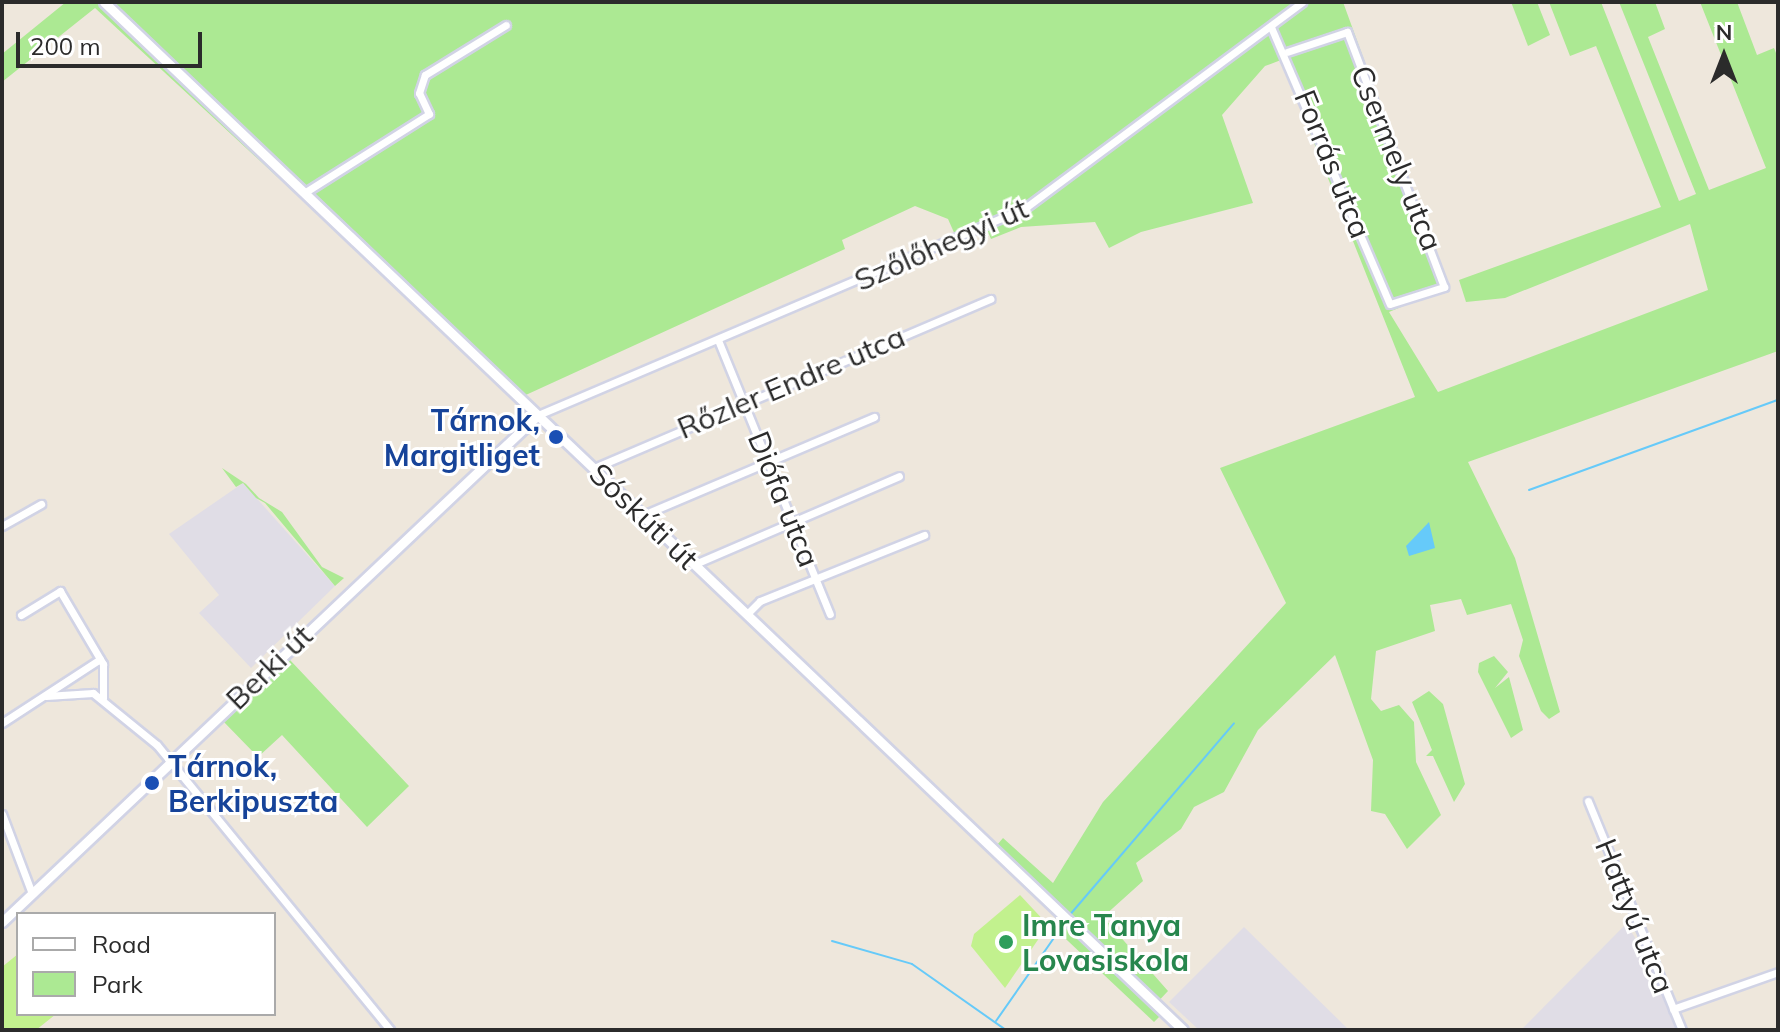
<!DOCTYPE html>
<html>
<head>
<meta charset="utf-8">
<style>
  body { margin:0 }
  #map { position:relative; width:1780px; height:1032px; overflow:hidden; background:#eee7dc; font-family:Mulish,sans-serif }
  div>[style] { position:absolute }
  .industrial>* { inset:0; background:#e0dde6 }
  .green>* { inset:0; background:#ace993 }
  .pitch>* { inset:0; background:#c2f18e }
  .water>* { inset:0; background:#66caf9 }
  .stream>* { height:2px; margin:-1px; padding:0 1px; transform-origin:1px; border-radius:1px; background:#66caf9 }
  .roads { filter:drop-shadow(2px 0 #d1d3e5) drop-shadow(-2px 0 #d1d3e5) drop-shadow(0 2px #d1d3e5) drop-shadow(0 -2px #d1d3e5) }
  .street>* { height:7px; margin:-3.5px; padding:0 3.5px; transform-origin:3.5px; border-radius:3.5px; background:#fff }
  .secondary>* { height:9px; margin:-4.5px; padding:0 4.5px; transform-origin:4.5px; border-radius:4.5px; background:#fff }
  .dots>* { width:22px; height:22px; translate:-50% -50%; box-sizing:border-box; border:4px solid #fff; border-radius:50% }
  span { translate:-50% -50%; white-space:nowrap; text-align:center; line-height:1.15; -webkit-text-stroke:6px #fff; paint-order:stroke }
  .street-label { font-size:30px; color:#2b2b2b }
  .transit-label { font-size:30px; color:#164399; font-weight:700 }
  .right { translate:-100% -50%; text-align:right }
  .left { translate:0 -50%; text-align:left }
  .leisure-label { font-size:30px; color:#27864d; font-weight:700 }
  .frame { position:absolute; inset:0; border:4px solid #2b2b2b; pointer-events:none }
  .legend { position:absolute; left:16px; top:912px; width:260px; height:104px; box-sizing:border-box; background:#fff; border:2px solid #aaa; margin:0; padding:10px 14px; list-style:none; font-size:24px; color:#2b2b2b }
  .legend li { display:flex; align-items:center; gap:16px; height:40px }
  .legend b { width:40px; border:2px solid #aaa }
  .north { position:absolute; left:1684px; top:16px; width:80px; height:80px; -webkit-text-stroke:6px #fff; paint-order:stroke; rotate:0deg; font-size:22px; font-weight:700; line-height:32px; text-align:center; color:#2b2b2b }
  .north::after { content:''; display:block; margin:auto; width:28px; height:36px; background:#2b2b2b; clip-path:polygon(50% 0,100% 100%,50% 72%,0 100%) }
  .scale { position:absolute; left:16px; top:32px; width:186px; height:36px; box-sizing:border-box; border:4px solid #2b2b2b; border-top:0; padding-left:10px; font-size:24px; line-height:28px; white-space:nowrap; color:#2b2b2b; -webkit-text-stroke:6px #fff; paint-order:stroke }
</style>
</head>
<body>
<div id="map">
  <div class="industrial">
    <div style="clip-path:polygon(243px 483px,335px 586px,251px 668px,199px 613px,219px 595px,169px 534px)"></div>
    <div style="clip-path:polygon(1626px 924px,1652px 963px,1678px 1030px,1521px 1030px)"></div>
    <div style="clip-path:polygon(1244px 927px,1349px 1030px,1199px 1030px,1169px 1002px)"></div>
  </div>
  <div class="green">
    <div style="clip-path:polygon(66px 2px,1343px 2px,1447px 288px,1389px 312px,1438px 392px,1708px 290px,1690px 224px,1505px 298px,1466px 302px,1459px 280px,1661px 207px,1596px 46px,1570px 56px,1549px 2px,1601px 2px,1679px 201px,1696px 194px,1619px 2px,1655px 2px,1665px 29px,1648px 37px,1709px 190px,1766px 168px,1700px 2px,1737px 2px,1757px 55px,1774px 48px,1778px 58px,1778px 351px,1468px 462px,1515px 558px,1560px 712px,1549px 719px,1541px 711px,1519px 656px,1523px 640px,1511px 604px,1467px 615px,1461px 599px,1430px 605px,1435px 631px,1376px 651px,1371px 699px,1381px 711px,1399px 705px,1414px 722px,1416px 762px,1441px 815px,1407px 849px,1385px 814px,1371px 811px,1373px 760px,1335px 655px,1258px 730px,1224px 792px,1194px 807px,1181px 829px,1136px 863px,1143px 881px,1103px 917px,1168px 991px,1153px 1007px,1161px 1015px,1154px 1022px,1051px 925px,1063px 909px,997px 845px,1003px 838px,1053px 883px,1103px 802px,1286px 603px,1220px 468px,1415px 397px,1281px 60px,1265px 66px,1222px 115px,1253px 203px,1141px 232px,1109px 248px,1095px 222px,1021px 227px,991px 239px,985px 225px,956px 237px,948px 219px,915px 206px,842px 240px,845px 249px,517px 399px,95px 8px,2px 82px,2px 54px)"></div>
    <div style="clip-path:polygon(1511px 2px,1537px 2px,1550px 35px,1528px 46px)"></div>
    <div style="clip-path:polygon(222px 468px,246px 484px,259px 498px,282px 512px,322px 567px,344px 578px,335px 586px,265px 503px,256px 498px,243px 483px,236px 487px)"></div>
    <div style="clip-path:polygon(1494px 656px,1508px 672px,1495px 688px,1509px 677px,1523px 730px,1511px 738px,1478px 672px,1479px 663px)"></div>
    <div style="clip-path:polygon(290px 660px,409px 786px,367px 827px,282px 735px,258px 757px,222px 720px)"></div>
    <div style="clip-path:polygon(1429px 691px,1443px 704px,1465px 784px,1454px 802px,1433px 756px,1426px 756px,1432px 750px,1412px 702px)"></div>
  </div>
  <div class="pitch">
    <div style="clip-path:polygon(1020px 895px,1048px 925px,1005px 988px,971px 946px,974px 934px)"></div>
    <div style="clip-path:polygon(18px 954px,18px 1014px,56px 1014px,36px 1030px,2px 1030px,2px 967px)"></div>
  </div>
  <div class="water">
    <div style="clip-path:polygon(1429px 522px,1435px 548px,1409px 556px,1406px 546px)"></div>
  </div>
  <div class="stream">
    <div style="left:1529px;top:490px;width:265px;rotate:-19.9deg"></div>
    <div style="left:1068px;top:917px;width:255px;rotate:-49.4deg"></div>
    <div style="left:832px;top:941px;width:83px;rotate:16deg"></div>
    <div style="left:912px;top:964px;width:115px;rotate:35.1deg"></div>
    <div style="left:996px;top:1021px;width:121px;rotate:-55.1deg"></div>
  </div>
  <div class="roads">
    <div class="street">
      <div style="left:1271px;top:27px;width:301px;rotate:66.8deg"></div>
      <div style="left:1390px;top:304px;width:57px;rotate:-17.5deg"></div>
      <div style="left:1444px;top:287px;width:273px;rotate:-110.8deg"></div>
      <div style="left:1347px;top:32px;width:63px;rotate:161.6deg"></div>
      <div style="left:304px;top:193px;width:148px;rotate:-32.3deg"></div>
      <div style="left:429px;top:114px;width:23px;rotate:-115deg"></div>
      <div style="left:419px;top:93px;width:19px;rotate:-72deg"></div>
      <div style="left:425px;top:75px;width:95px;rotate:-31.7deg"></div>
      <div style="left:718px;top:340px;width:296px;rotate:67.8deg"></div>
      <div style="left:538px;top:415px;width:529px;rotate:-23.03deg"></div>
      <div style="left:1025px;top:208px;width:345px;rotate:-36.6deg"></div>
      <div style="left:594px;top:468px;width:431px;rotate:-23.1deg"></div>
      <div style="left:643px;top:515px;width:251px;rotate:-23deg"></div>
      <div style="left:2px;top:526px;width:45px;rotate:-29.4deg"></div>
      <div style="left:695px;top:564px;width:222px;rotate:-23.3deg"></div>
      <div style="left:747px;top:614px;width:18px;rotate:-45deg"></div>
      <div style="left:760px;top:601px;width:177px;rotate:-21.9deg"></div>
      <div style="left:21px;top:615px;width:46px;rotate:-31.6deg"></div>
      <div style="left:60px;top:591px;width:85px;rotate:59.5deg"></div>
      <div style="left:103px;top:664px;width:34px;rotate:90deg"></div>
      <div style="left:46px;top:696px;width:47px;rotate:-3.7deg"></div>
      <div style="left:93px;top:693px;width:82px;rotate:39.1deg"></div>
      <div style="left:157px;top:745px;width:368px;rotate:50.7deg"></div>
      <div style="left:2px;top:723px;width:117px;rotate:-33.1deg"></div>
      <div style="left:1588px;top:801px;width:248px;rotate:67.7deg"></div>
      <div style="left:2px;top:814px;width:85px;rotate:69.4deg"></div>
      <div style="left:1673px;top:1009px;width:111px;rotate:-19.4deg"></div>
    </div>
    <div class="secondary">
      <div style="left:104px;top:2px;width:1490px;rotate:43.61deg"></div>
      <div style="left:2px;top:922px;width:738px;rotate:-43.41deg"></div>
    </div>
  </div>
  <div class="dots">
    <div style="left:556px;top:437px;background:#1a4fb4"></div>
    <div style="left:152px;top:783px;background:#1a4fb4"></div>
    <div style="left:1006px;top:942px;background:#2e9e5b"></div>
  </div>
  <div class="street-label">
    <span style="left:1397px;top:158px;rotate:68deg">Csermely utca</span>
    <span style="left:1333px;top:164px;rotate:68deg">Forrás utca</span>
    <span style="left:941px;top:244px;rotate:-24deg">Szőlőhegyi út</span>
    <span style="left:791px;top:382px;rotate:-23deg">Rőzler Endre utca</span>
    <span style="left:784px;top:499px;rotate:68deg">Diófa utca</span>
    <span style="left:644px;top:516px;rotate:44deg">Sóskúti út</span>
    <span style="left:269px;top:667px;rotate:-44deg">Berki út</span>
    <span style="left:1635px;top:916px;rotate:68deg">Hattyú utca</span>
  </div>
  <div class="transit-label">
    <span class="right" style="left:540px;top:437px">Tárnok,<br>Margitliget</span>
    <span class="left" style="left:168px;top:783px">Tárnok,<br>Berkipuszta</span>
  </div>
  <div class="leisure-label">
    <span class="left" style="left:1022px;top:942px">Imre Tanya<br>Lovasiskola</span>
  </div>
  <div class="frame"></div>
  <ul class="legend">
  <li><b style="height:10px;background:#fff"></b>Road</li>
  <li><b style="height:22px;background:#ace993"></b>Park</li>
  </ul>
  <div class="north">N</div>
  <div class="scale">200 m</div>
</div>
</body>
</html>
